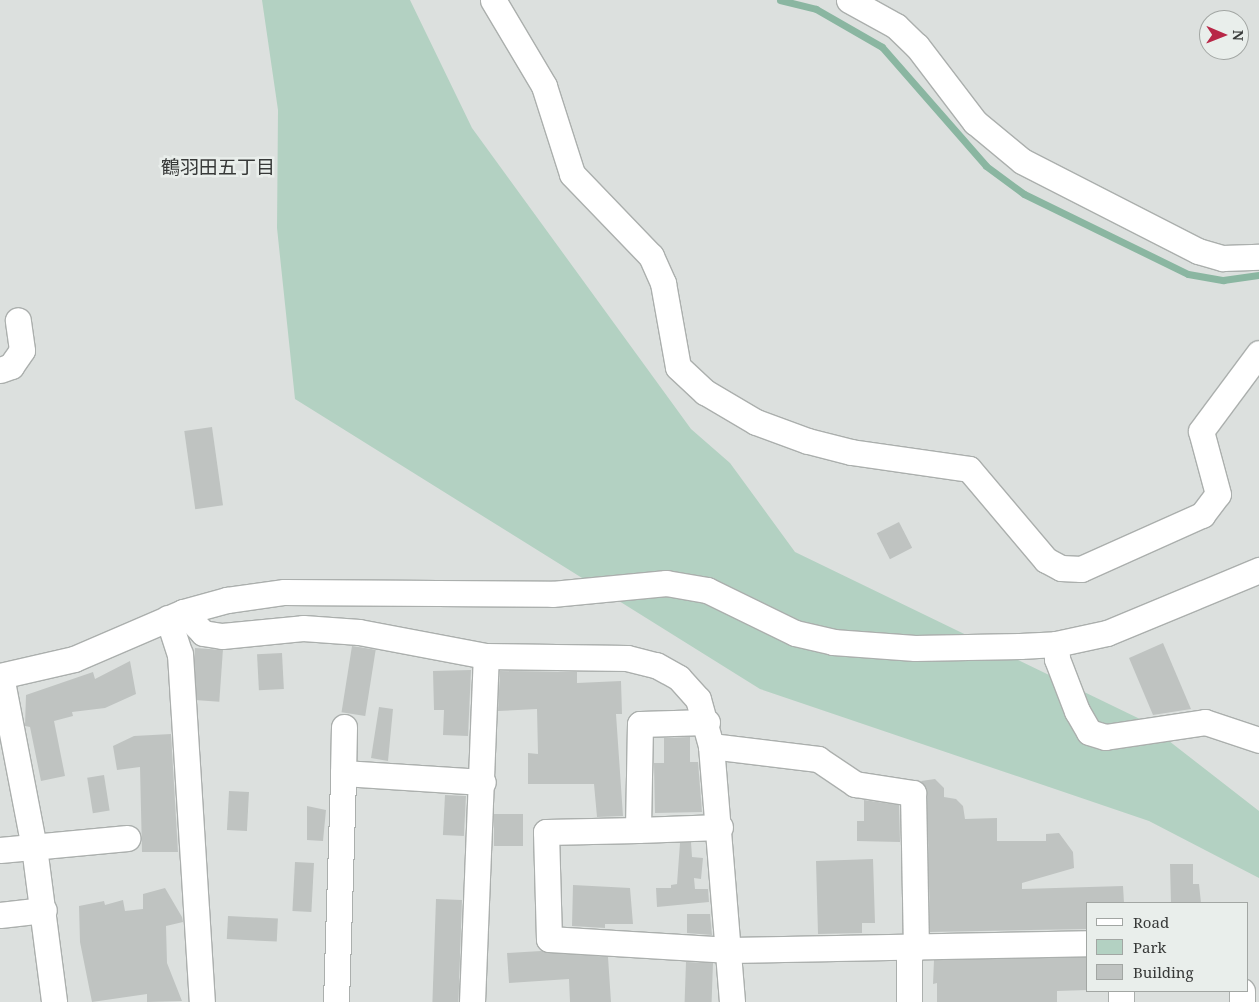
<!DOCTYPE html>
<html>
<head>
<meta charset="utf-8">
<style>
  body { margin:0 }
  #map { position:relative; width:1259px; height:1002px; overflow:hidden; background:#dce0de; font-family:"Noto Serif","Noto Sans JP",serif }
  div>[style] { position:absolute }
  .green>* { inset:0; background:#b3d1c2 }
  .stream>* { height:7px; margin:-3.5px; padding:0 3.5px; transform-origin:3.5px; border-radius:3.5px; background:#8ab6a1 }
  .building>* { inset:0; background:#bfc3c1; transform-origin:0 0 }
  .roads { filter:drop-shadow(1px 0 #abafad) drop-shadow(-1px 0 #abafad) drop-shadow(0 1px #abafad) drop-shadow(0 -1px #abafad) }
  .minor>* { height:25px; margin:-12.5px; padding:0 12.5px; transform-origin:12.5px; border-radius:12.5px; background:#fff }
  span { translate:-50% -50%; white-space:nowrap; text-align:center; line-height:1.15; -webkit-text-stroke:5px #e9eeeb; paint-order:stroke }
  .neighbourhood-label { font-size:19px; color:#373938 }
  .legend { position:absolute; left:1086px; top:902px; width:162px; height:90px; box-sizing:border-box; background:#e9eeeb; border:1px solid #a2a6a3; margin:0; padding:6px 9px; list-style:none; font-size:15px; color:#373938 }
  .legend li { display:flex; align-items:center; gap:10px; height:25px }
  .legend b { width:25px; border:1px solid #a2a6a3 }
  .north { position:absolute; left:1199px; top:10px; width:50px; height:50px; box-sizing:border-box; background:#e9eeeb; border:1px solid #a2a6a3; border-radius:50%; rotate:91deg; font-size:14px; font-weight:700; line-height:20px; text-align:center; color:#373938 }
  .north::after { content:''; display:block; margin:auto; width:18px; height:22px; background:#b82747; clip-path:polygon(50% 0,100% 100%,50% 72%,0 100%) }
</style>
</head>
<body>
<div id="map">
  <div class="green">
    <div style="clip-path:polygon(262px 0,410px 0,472px 128px,691px 429px,730px 463px,795px 552px,1142px 720px,1259px 811px,1259px 878px,1149px 821px,760px 689px,295px 399px,277px 228px,278px 110px)"></div>
  </div>
  <div class="stream">
    <div style="left:780px;top:0;width:37px;rotate:14deg"></div>
    <div style="left:816px;top:9px;width:76px;rotate:29.9deg"></div>
    <div style="left:882px;top:47px;width:158px;rotate:48.8deg"></div>
    <div style="left:986px;top:166px;width:47px;rotate:36.4deg"></div>
    <div style="left:1024px;top:194px;width:182px;rotate:26deg"></div>
    <div style="left:1188px;top:274px;width:36px;rotate:10deg"></div>
    <div style="left:1223px;top:280px;width:36px;rotate:-8deg"></div>
  </div>
  <div class="building">
    <div style="left:212px;top:427px;width:79px;height:28px;rotate:82deg"></div>
    <div style="left:899px;top:522px;width:29px;height:25px;rotate:63deg"></div>
    <div style="clip-path:polygon(1163px 643px,1191px 709px,1153px 715px,1129px 658px)"></div>
    <div style="left:352px;top:646px;width:24px;height:67px;rotate:9deg"></div>
    <div style="left:195px;top:648px;width:28px;height:52px;rotate:4deg"></div>
    <div style="left:282px;top:653px;width:36px;height:25px;rotate:87deg"></div>
    <div style="clip-path:polygon(130px 661px,136px 694px,105px 708px,72px 712px,73px 716px,54px 721px,65px 776px,41px 781px,30px 727px,25px 726px,26px 695px,93px 672px,95px 679px)"></div>
    <div style="clip-path:polygon(471px 670px,468px 736px,443px 735px,444px 710px,434px 710px,433px 671px)"></div>
    <div style="clip-path:polygon(500px 671px,577px 672px,577px 683px,621px 681px,622px 714px,616px 714px,623px 816px,597px 817px,594px 784px,528px 784px,528px 753px,538px 754px,537px 709px,498px 711px)"></div>
    <div style="clip-path:polygon(379px 707px,393px 709px,388px 761px,371px 758px)"></div>
    <div style="clip-path:polygon(171px 734px,178px 852px,142px 852px,140px 767px,117px 770px,113px 746px,134px 736px)"></div>
    <div style="clip-path:polygon(690px 737px,690px 762px,698px 762px,702px 812px,655px 813px,654px 763px,664px 763px,664px 738px)"></div>
    <div style="left:104px;top:775px;width:36px;height:17px;rotate:81deg"></div>
    <div style="clip-path:polygon(935px 779px,944px 788px,944px 797px,956px 799px,963px 806px,965px 819px,997px 818px,997px 841px,1046px 841px,1046px 834px,1059px 833px,1073px 852px,1074px 868px,1022px 883px,1022px 889px,1123px 886px,1124px 903px,1088px 903px,1088px 929px,930px 932px,927px 793px,921px 781px)"></div>
    <div style="left:229px;top:791px;width:20px;height:39px;rotate:3deg"></div>
    <div style="left:445px;top:795px;width:21px;height:40px;rotate:3deg"></div>
    <div style="clip-path:polygon(864px 800px,899px 805px,900px 842px,857px 841px,857px 821px,864px 821px)"></div>
    <div style="clip-path:polygon(307px 806px,326px 810px,323px 841px,307px 840px)"></div>
    <div style="left:523px;top:814px;width:32px;height:29px;rotate:90deg"></div>
    <div style="clip-path:polygon(691px 842px,692px 857px,703px 858px,701px 879px,694px 878px,695px 889px,708px 889px,709px 902px,657px 907px,656px 888px,671px 888px,671px 885px,677px 884px,680px 843px)"></div>
    <div style="clip-path:polygon(873px 859px,875px 923px,862px 923px,862px 933px,818px 934px,816px 861px)"></div>
    <div style="left:295px;top:862px;width:19px;height:49px;rotate:3deg"></div>
    <div style="clip-path:polygon(1170px 864px,1193px 864px,1193px 884px,1199px 884px,1201px 903px,1171px 903px)"></div>
    <div style="clip-path:polygon(573px 885px,630px 888px,633px 924px,605px 924px,605px 928px,572px 926px)"></div>
    <div style="clip-path:polygon(165px 888px,182px 917px,183px 922px,166px 926px,167px 963px,182px 1001px,147px 1002px,147px 994px,92px 1002px,80px 942px,79px 906px,104px 901px,105px 905px,123px 900px,125px 911px,143px 909px,143px 894px)"></div>
    <div style="left:436px;top:899px;width:26px;height:103px;rotate:2deg"></div>
    <div style="clip-path:polygon(687px 914px,710px 914px,712px 935px,687px 933px)"></div>
    <div style="left:228px;top:916px;width:50px;height:23px;rotate:3deg"></div>
    <div style="clip-path:polygon(541px 951px,608px 957px,611px 1002px,570px 1002px,569px 979px,509px 983px,507px 953px)"></div>
    <div style="clip-path:polygon(1088px 957px,1088px 990px,1057px 991px,1057px 1002px,937px 1002px,937px 983px,933px 984px,934px 960px)"></div>
    <div style="left:686px;top:962px;width:27px;height:40px;rotate:2deg"></div>
  </div>
  <div class="roads">
    <div class="minor">
      <div style="left:493px;top:0;width:100px;rotate:59.3deg"></div>
      <div style="left:544px;top:86px;width:92px;rotate:72.3deg"></div>
      <div style="left:572px;top:174px;width:114px;rotate:46.1deg"></div>
      <div style="left:651px;top:256px;width:30px;rotate:66deg"></div>
      <div style="left:663px;top:283px;width:85px;rotate:79.9deg"></div>
      <div style="left:678px;top:367px;width:37px;rotate:43deg"></div>
      <div style="left:705px;top:392px;width:59px;rotate:30.5deg"></div>
      <div style="left:756px;top:422px;width:55px;rotate:20.1deg"></div>
      <div style="left:808px;top:441px;width:44px;rotate:14.3deg"></div>
      <div style="left:851px;top:452px;width:119px;rotate:8.2deg"></div>
      <div style="left:969px;top:469px;width:119px;rotate:49.8deg"></div>
      <div style="left:1046px;top:560px;width:17px;rotate:28deg"></div>
      <div style="left:1061px;top:568px;width:20px;rotate:3deg"></div>
      <div style="left:1081px;top:569px;width:133px;rotate:-24.1deg"></div>
      <div style="left:1202px;top:515px;width:26px;rotate:-53deg"></div>
      <div style="left:1218px;top:494px;width:65px;rotate:-105.1deg"></div>
      <div style="left:1201px;top:431px;width:97px;rotate:-53.4deg"></div>
      <div style="left:849px;top:0;width:54px;rotate:29deg"></div>
      <div style="left:896px;top:26px;width:29px;rotate:44deg"></div>
      <div style="left:917px;top:46px;width:96px;rotate:52.7deg"></div>
      <div style="left:975px;top:122px;width:61px;rotate:39.7deg"></div>
      <div style="left:1022px;top:161px;width:198px;rotate:27.1deg"></div>
      <div style="left:1198px;top:251px;width:26px;rotate:16deg"></div>
      <div style="left:1223px;top:258px;width:36px;rotate:-2deg"></div>
      <div style="left:0;top:370px;width:12px;rotate:-20deg"></div>
      <div style="left:11px;top:366px;width:19px;rotate:-55deg"></div>
      <div style="left:22px;top:350px;width:30px;rotate:-98deg"></div>
      <div style="left:183px;top:612px;width:29px;rotate:46deg"></div>
      <div style="left:203px;top:633px;width:19px;rotate:9deg"></div>
      <div style="left:222px;top:636px;width:81px;rotate:-5.6deg"></div>
      <div style="left:303px;top:628px;width:56px;rotate:4.1deg"></div>
      <div style="left:359px;top:632px;width:129px;rotate:10.7deg"></div>
      <div style="left:486px;top:656px;width:141px;rotate:0.8deg"></div>
      <div style="left:627px;top:658px;width:30px;rotate:14deg"></div>
      <div style="left:656px;top:665px;width:26px;rotate:29deg"></div>
      <div style="left:679px;top:678px;width:28px;rotate:48deg"></div>
      <div style="left:698px;top:699px;width:49px;rotate:74.5deg"></div>
      <div style="left:711px;top:746px;width:257px;rotate:85.3deg"></div>
      <div style="left:168px;top:618px;width:38px;rotate:72deg"></div>
      <div style="left:180px;top:654px;width:349px;rotate:86.4deg"></div>
      <div style="left:1056px;top:644px;width:15px;rotate:86deg"></div>
      <div style="left:1057px;top:659px;width:56px;rotate:69deg"></div>
      <div style="left:1077px;top:711px;width:24px;rotate:60deg"></div>
      <div style="left:1089px;top:732px;width:17px;rotate:17deg"></div>
      <div style="left:1105px;top:737px;width:101px;rotate:-8.5deg"></div>
      <div style="left:1205px;top:722px;width:57px;rotate:18.4deg"></div>
      <div style="left:0;top:676px;width:76px;rotate:-12.9deg"></div>
      <div style="left:74px;top:659px;width:119px;rotate:-23.3deg"></div>
      <div style="left:183px;top:612px;width:46px;rotate:-15.3deg"></div>
      <div style="left:227px;top:600px;width:58px;rotate:-8deg"></div>
      <div style="left:284px;top:592px;width:268px;rotate:0.4deg"></div>
      <div style="left:552px;top:594px;width:115px;rotate:-5.5deg"></div>
      <div style="left:666px;top:583px;width:42px;rotate:9.7deg"></div>
      <div style="left:707px;top:590px;width:98px;rotate:26deg"></div>
      <div style="left:795px;top:633px;width:39px;rotate:13deg"></div>
      <div style="left:833px;top:642px;width:82px;rotate:4.2deg"></div>
      <div style="left:915px;top:648px;width:105px;rotate:-1.1deg"></div>
      <div style="left:1020px;top:646px;width:36px;rotate:-3deg"></div>
      <div style="left:1056px;top:644px;width:52px;rotate:-12.2deg"></div>
      <div style="left:1107px;top:633px;width:165px;rotate:-22.5deg"></div>
      <div style="left:1px;top:676px;width:174px;rotate:79.1deg"></div>
      <div style="left:34px;top:847px;width:156px;rotate:82.6deg"></div>
      <div style="left:707px;top:722px;width:67px;rotate:178.3deg"></div>
      <div style="left:640px;top:724px;width:106px;rotate:91.1deg"></div>
      <div style="left:638px;top:830px;width:82px;rotate:-2.1deg"></div>
      <div style="left:344px;top:727px;width:46px;rotate:91.2deg"></div>
      <div style="left:343px;top:773px;width:140px;rotate:3.7deg"></div>
      <div style="left:711px;top:746px;width:108px;rotate:6.9deg"></div>
      <div style="left:818px;top:759px;width:45px;rotate:34deg"></div>
      <div style="left:855px;top:784px;width:59px;rotate:8.8deg"></div>
      <div style="left:913px;top:793px;width:155px;rotate:88.9deg"></div>
      <div style="left:638px;top:830px;width:92px;rotate:178.8deg"></div>
      <div style="left:546px;top:832px;width:107px;rotate:88.4deg"></div>
      <div style="left:549px;top:939px;width:181px;rotate:3.5deg"></div>
      <div style="left:730px;top:950px;width:358px;rotate:-1.1deg"></div>
      <div style="left:0;top:850px;width:128px;rotate:-5.4deg"></div>
      <div style="left:0;top:915px;width:44px;rotate:-6.5deg"></div>
      <div style="left:909px;top:948px;width:54px;rotate:90deg"></div>
      <div style="left:1121px;top:991px;width:11px;rotate:90deg"></div>
      <div style="left:1242px;top:991px;width:11px;rotate:90deg"></div>
      <div style="left:336px;top:1002px;width:229px;rotate:-88.2deg"></div>
      <div style="left:472px;top:1002px;width:346px;rotate:-87.7deg"></div>
    </div>
  </div>
  <div class="neighbourhood-label">
    <span style="left:218px;top:168px">鶴羽田五丁目</span>
  </div>
  <ul class="legend">
  <li><b style="height:6px;background:#fff"></b>Road</li>
  <li><b style="height:14px;background:#b3d1c2"></b>Park</li>
  <li><b style="height:14px;background:#bfc3c1"></b>Building</li>
  </ul>
  <div class="north">N</div>
</div>
</body>
</html>
